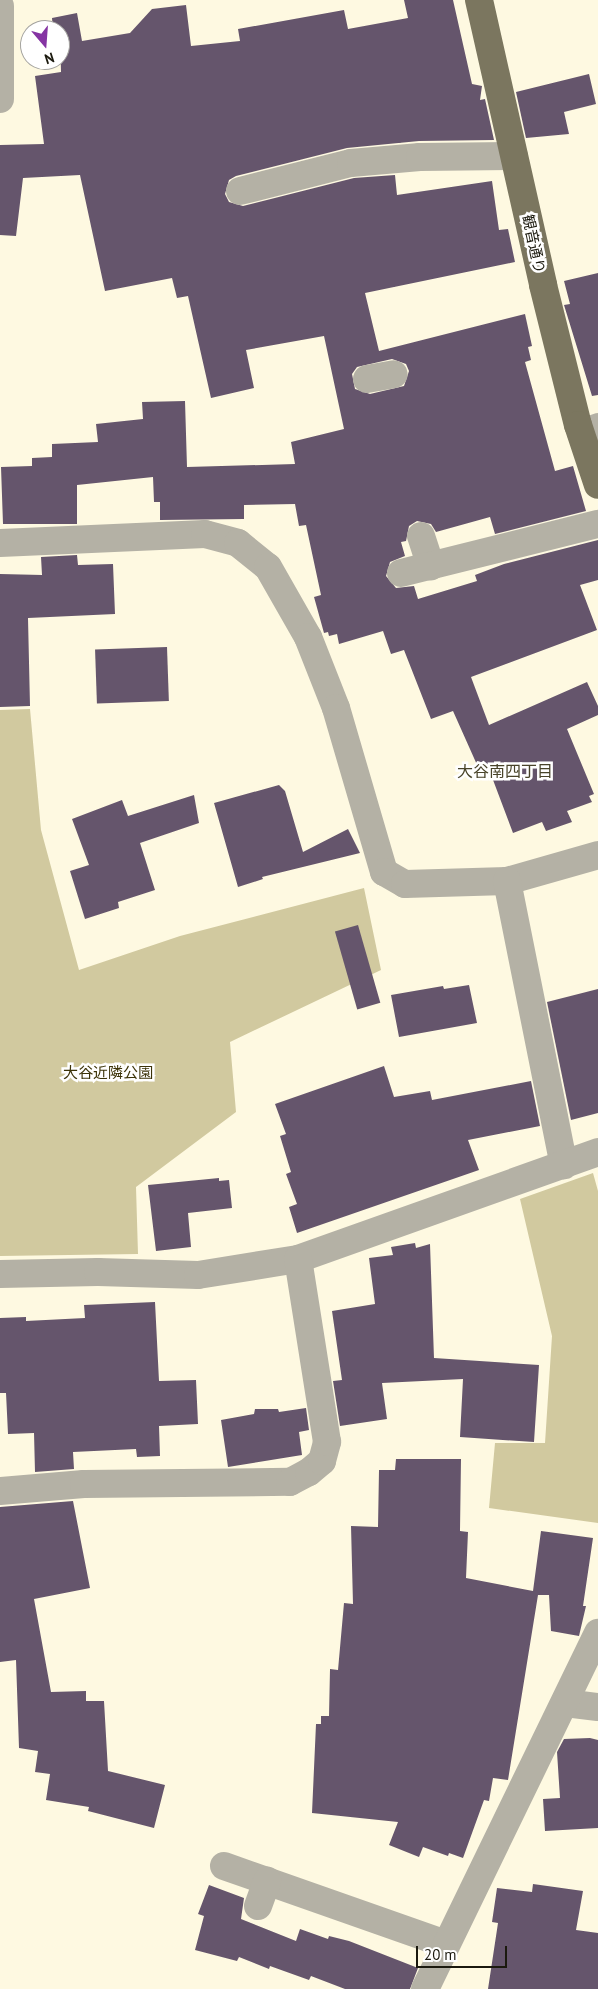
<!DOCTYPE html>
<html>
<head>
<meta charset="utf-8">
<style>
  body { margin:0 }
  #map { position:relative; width:598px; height:1989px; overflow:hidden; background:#fef9e1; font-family:"PT Sans","Noto Sans JP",sans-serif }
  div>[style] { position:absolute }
  .green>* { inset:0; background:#d1c99f }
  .building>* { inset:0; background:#65556c; transform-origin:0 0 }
  .minor>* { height:28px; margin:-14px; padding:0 14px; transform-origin:14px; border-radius:14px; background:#b4b1a5 }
  .major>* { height:28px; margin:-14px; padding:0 14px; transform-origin:14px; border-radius:14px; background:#7b765f }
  span { translate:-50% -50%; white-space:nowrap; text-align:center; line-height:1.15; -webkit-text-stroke:5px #fff; paint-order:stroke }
  .street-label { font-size:15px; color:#1b190e }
  .park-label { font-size:15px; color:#3c3308 }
  .neighbourhood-label { font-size:16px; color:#49442a }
  .north { position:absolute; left:20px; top:20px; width:50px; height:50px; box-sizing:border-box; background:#fff; border:1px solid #a4a39f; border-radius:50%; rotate:162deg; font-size:14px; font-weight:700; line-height:20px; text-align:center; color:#1b190e }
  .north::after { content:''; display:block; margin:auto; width:18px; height:22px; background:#8534a3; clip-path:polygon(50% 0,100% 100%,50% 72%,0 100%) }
  .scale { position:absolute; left:416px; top:1946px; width:91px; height:22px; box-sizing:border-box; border:2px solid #1b190e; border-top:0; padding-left:6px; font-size:15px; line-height:18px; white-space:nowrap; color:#1b190e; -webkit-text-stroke:4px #fff; paint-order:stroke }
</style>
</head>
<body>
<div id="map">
  <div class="green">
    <div style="clip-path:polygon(30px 709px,41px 830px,79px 970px,180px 936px,364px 888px,381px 970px,230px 1042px,236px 1112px,136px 1187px,138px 1254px,0 1256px,0 710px)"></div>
    <div style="clip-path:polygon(593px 1173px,598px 1191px,598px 1523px,489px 1508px,495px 1443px,545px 1443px,552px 1336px,520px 1199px)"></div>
  </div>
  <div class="building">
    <div style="clip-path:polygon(evenodd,404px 0,453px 0,472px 84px,482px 86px,480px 100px,485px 99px,494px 140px,419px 141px,347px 148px,236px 176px,229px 180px,225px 194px,229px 202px,243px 206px,354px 178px,395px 175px,397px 195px,492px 181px,499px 230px,508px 229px,515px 262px,365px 293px,379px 351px,525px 314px,532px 346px,528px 347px,531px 360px,525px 362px,555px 471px,573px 466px,586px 511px,495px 534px,490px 517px,436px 532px,431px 524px,417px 521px,409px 526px,406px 541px,401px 542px,405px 556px,390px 562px,386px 576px,396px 588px,414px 586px,418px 599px,477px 581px,475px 575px,504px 564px,598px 540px,598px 580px,580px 585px,597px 630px,471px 677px,489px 725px,587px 682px,598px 706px,598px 715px,567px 729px,594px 794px,589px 796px,592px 802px,567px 811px,572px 822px,546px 831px,542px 822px,513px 833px,487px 764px,478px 767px,453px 711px,431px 719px,404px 650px,391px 654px,383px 631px,339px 644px,337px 634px,329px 636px,328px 632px,324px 633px,314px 597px,321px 595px,306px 525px,299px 526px,295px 504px,244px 505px,244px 519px,160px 520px,160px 502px,154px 502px,153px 477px,77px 485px,77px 524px,3px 524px,1px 467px,32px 466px,32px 458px,52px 457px,52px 444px,98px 442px,96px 424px,143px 419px,142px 402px,185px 401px,187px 467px,295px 464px,291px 442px,344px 429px,324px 336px,246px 350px,254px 388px,211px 398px,188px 296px,177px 298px,172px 278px,105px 291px,80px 175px,23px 178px,16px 236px,0 235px,0 145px,44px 144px,35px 76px,61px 72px,60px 30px,53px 30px,52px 18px,77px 13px,82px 41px,130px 33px,152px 9px,186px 5px,191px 46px,240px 41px,238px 29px,344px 10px,348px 29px,408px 18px,404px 0,392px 359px,406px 364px,409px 371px,404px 386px,370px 394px,355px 389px,352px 374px,357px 367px,392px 359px)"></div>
    <div style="clip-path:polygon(589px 74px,596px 104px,564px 112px,569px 134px,526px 138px,516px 92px)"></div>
    <div style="clip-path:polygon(598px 273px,598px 395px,592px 396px,564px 305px,570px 304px,564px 281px)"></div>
    <div style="clip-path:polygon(77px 555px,78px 565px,113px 564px,115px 614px,28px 618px,30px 706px,0 707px,0 574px,42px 575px,41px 557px)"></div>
    <div style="left:167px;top:647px;width:54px;height:72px;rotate:88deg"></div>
    <div style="clip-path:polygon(279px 785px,285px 791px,303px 852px,348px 829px,360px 853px,262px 877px,263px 879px,238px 887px,214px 803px)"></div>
    <div style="clip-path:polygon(194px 795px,199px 823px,140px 843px,155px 890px,118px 902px,119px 908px,85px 919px,70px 871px,89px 865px,72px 819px,122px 800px,128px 816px)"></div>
    <div style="left:358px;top:925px;width:81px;height:24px;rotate:74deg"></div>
    <div style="clip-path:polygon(469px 985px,477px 1023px,399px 1037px,391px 995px,443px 986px,444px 989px)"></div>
    <div style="clip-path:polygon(598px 989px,598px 1113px,571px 1120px,547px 1002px)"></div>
    <div style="clip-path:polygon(384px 1066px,394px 1097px,430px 1091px,432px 1100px,531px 1081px,540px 1126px,468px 1140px,479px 1170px,297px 1233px,289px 1207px,297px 1204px,286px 1174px,291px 1172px,280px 1136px,286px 1134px,275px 1104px)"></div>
    <div style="clip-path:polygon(219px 1178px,219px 1181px,229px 1180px,232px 1208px,188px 1213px,191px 1247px,156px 1251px,148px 1185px)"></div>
    <div style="clip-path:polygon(415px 1243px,416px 1248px,430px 1244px,434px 1358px,539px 1365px,534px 1442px,460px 1437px,463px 1379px,382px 1383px,387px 1419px,340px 1426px,333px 1381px,342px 1380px,332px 1311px,375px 1304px,369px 1258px,393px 1255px,391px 1247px)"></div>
    <div style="clip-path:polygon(155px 1302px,159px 1381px,196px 1380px,198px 1424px,159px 1426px,160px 1456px,137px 1457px,136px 1449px,73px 1452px,74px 1469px,35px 1472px,34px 1433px,8px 1434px,6px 1393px,0 1393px,0 1318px,26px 1317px,26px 1321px,85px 1318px,84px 1305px)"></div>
    <div style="clip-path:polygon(306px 1408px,309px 1430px,299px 1432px,302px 1455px,228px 1467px,221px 1420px,254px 1414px,255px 1409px,278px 1409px,279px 1412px)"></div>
    <div style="clip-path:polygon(396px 1459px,461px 1459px,460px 1531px,468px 1532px,466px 1578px,533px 1591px,541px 1531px,593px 1538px,583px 1606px,586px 1606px,579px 1636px,551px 1631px,549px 1595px,538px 1595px,508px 1780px,493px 1778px,489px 1801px,484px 1800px,463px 1858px,449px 1853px,448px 1856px,423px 1847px,419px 1857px,389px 1845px,398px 1822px,312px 1813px,316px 1724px,321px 1724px,321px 1716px,329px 1716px,330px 1669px,338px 1670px,344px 1603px,353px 1604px,351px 1526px,378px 1527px,379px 1470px,395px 1470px)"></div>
    <div style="clip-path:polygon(73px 1501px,90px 1588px,34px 1599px,51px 1692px,86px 1691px,86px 1701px,104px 1701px,108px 1771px,165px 1785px,154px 1828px,88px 1811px,89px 1807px,46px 1800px,50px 1774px,35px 1772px,38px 1751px,19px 1748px,16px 1660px,0 1662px,0 1507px)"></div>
    <div style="clip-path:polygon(590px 1738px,598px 1740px,598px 1828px,545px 1831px,543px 1799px,560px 1798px,557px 1752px,564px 1739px)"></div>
    <div style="clip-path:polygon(533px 1884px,583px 1891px,576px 1930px,598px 1933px,598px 1989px,488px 1989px,498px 1923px,492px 1922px,497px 1888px,532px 1892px)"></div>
    <div style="clip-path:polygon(209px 1885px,244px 1898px,241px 1919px,296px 1941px,300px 1929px,328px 1939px,329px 1936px,349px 1941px,418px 1968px,410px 1989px,345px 1989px,311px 1976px,309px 1980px,270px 1966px,269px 1969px,239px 1957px,237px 1961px,195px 1950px,204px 1916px,198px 1914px)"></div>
  </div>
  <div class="minor">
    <div style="left:0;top:6px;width:93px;rotate:90deg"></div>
    <div style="left:240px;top:191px;width:114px;rotate:-14.2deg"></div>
    <div style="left:351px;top:163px;width:69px;rotate:-5deg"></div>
    <div style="left:420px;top:157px;width:94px;rotate:-0.6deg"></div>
    <div style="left:367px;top:379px;width:27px;rotate:-10deg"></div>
    <div style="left:581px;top:433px;width:18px;rotate:-19deg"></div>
    <div style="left:421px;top:536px;width:32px;rotate:72deg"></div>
    <div style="left:0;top:543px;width:205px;rotate:-2.5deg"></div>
    <div style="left:205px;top:534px;width:34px;rotate:15deg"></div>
    <div style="left:238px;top:543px;width:38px;rotate:39deg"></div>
    <div style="left:268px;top:567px;width:81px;rotate:60.3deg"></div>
    <div style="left:308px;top:637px;width:76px;rotate:68.5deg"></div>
    <div style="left:336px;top:708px;width:171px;rotate:73.7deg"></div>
    <div style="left:384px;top:872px;width:24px;rotate:30deg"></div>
    <div style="left:405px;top:884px;width:102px;rotate:-1.7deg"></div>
    <div style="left:507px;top:881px;width:95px;rotate:-15.9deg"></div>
    <div style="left:401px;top:573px;width:203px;rotate:-14deg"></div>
    <div style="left:507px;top:881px;width:290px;rotate:78.7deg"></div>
    <div style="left:0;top:1274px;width:98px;rotate:-1.2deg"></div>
    <div style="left:98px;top:1272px;width:100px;rotate:1.7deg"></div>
    <div style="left:198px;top:1275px;width:101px;rotate:-9.1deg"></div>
    <div style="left:298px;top:1259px;width:319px;rotate:-19.6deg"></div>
    <div style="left:0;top:1491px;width:84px;rotate:-4.8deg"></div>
    <div style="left:84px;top:1484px;width:206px;rotate:-0.6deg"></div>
    <div style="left:290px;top:1482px;width:21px;rotate:-28deg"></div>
    <div style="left:309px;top:1472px;width:17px;rotate:-40deg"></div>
    <div style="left:322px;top:1461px;width:20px;rotate:-75deg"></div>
    <div style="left:327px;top:1442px;width:185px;rotate:-99deg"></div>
    <div style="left:565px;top:1703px;width:33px;rotate:7deg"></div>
    <div style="left:224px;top:1866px;width:235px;rotate:19.4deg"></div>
    <div style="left:258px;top:1906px;width:27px;rotate:-70deg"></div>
    <div style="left:425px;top:1989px;width:396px;rotate:-64.1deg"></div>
  </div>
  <div class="major">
    <div style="left:479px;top:0;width:292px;rotate:77.3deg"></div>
    <div style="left:543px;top:285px;width:144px;rotate:76deg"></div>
    <div style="left:578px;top:425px;width:63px;rotate:71.6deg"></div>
  </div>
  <div class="street-label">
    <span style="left:534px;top:244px;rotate:78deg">観音通り</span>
  </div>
  <div class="park-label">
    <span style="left:108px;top:1073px">大谷近隣公園</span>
  </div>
  <div class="neighbourhood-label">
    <span style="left:505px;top:771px">大谷南四丁目</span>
  </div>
  <div class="north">N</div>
  <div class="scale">20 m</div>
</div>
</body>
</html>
